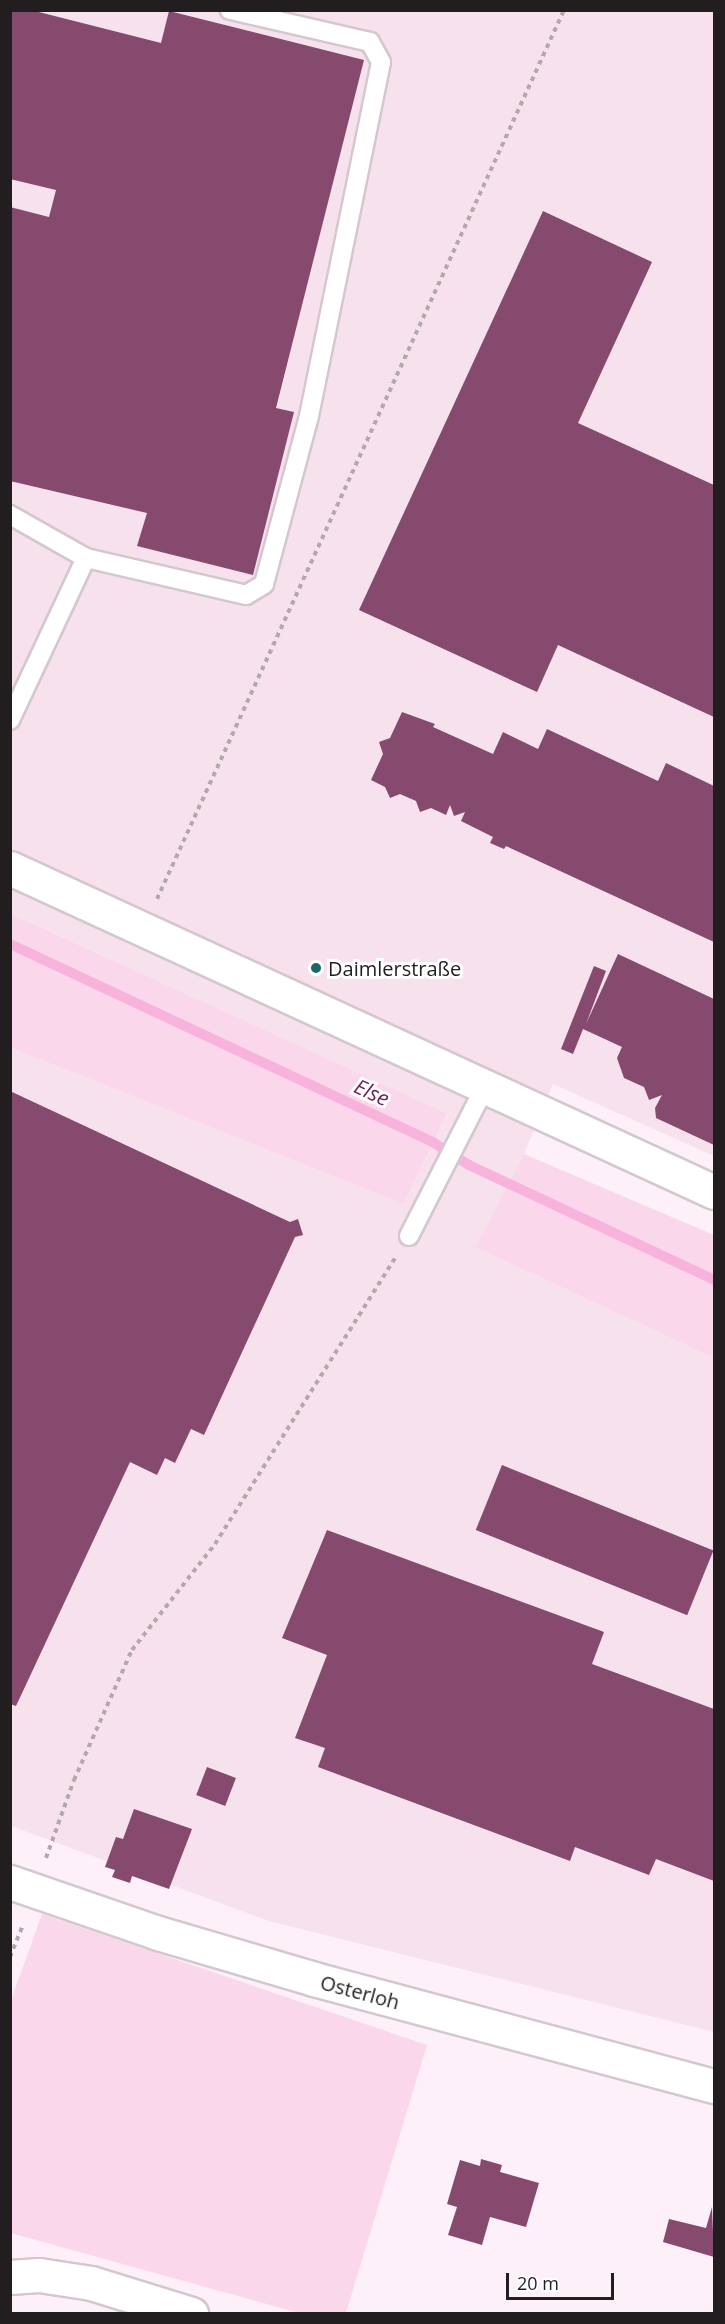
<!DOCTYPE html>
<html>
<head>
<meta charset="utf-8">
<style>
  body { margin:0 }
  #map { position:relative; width:725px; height:2324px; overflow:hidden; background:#fef0f8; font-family:"Open Sans",sans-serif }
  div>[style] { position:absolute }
  .built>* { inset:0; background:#f6e1ed }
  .green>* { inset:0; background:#fbd7ec }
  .stream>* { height:10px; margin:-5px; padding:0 5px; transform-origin:5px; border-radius:5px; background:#f8b3dc }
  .building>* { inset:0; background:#864a6f; transform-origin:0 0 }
  .path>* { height:4px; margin-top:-2px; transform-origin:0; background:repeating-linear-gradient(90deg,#b3a8ae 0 4.5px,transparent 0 9px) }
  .roads { filter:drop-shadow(2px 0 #d4c7ce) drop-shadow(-2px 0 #d4c7ce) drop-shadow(0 2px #d4c7ce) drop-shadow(0 -2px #d4c7ce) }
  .lane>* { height:18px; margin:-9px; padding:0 9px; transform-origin:9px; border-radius:9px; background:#fff }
  .street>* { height:33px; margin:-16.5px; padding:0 16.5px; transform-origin:16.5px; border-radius:16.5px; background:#fff }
  .secondary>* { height:33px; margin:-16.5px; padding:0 16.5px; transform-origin:16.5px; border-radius:16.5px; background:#fff }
  .dots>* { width:16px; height:16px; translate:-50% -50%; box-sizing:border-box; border:3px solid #fff; border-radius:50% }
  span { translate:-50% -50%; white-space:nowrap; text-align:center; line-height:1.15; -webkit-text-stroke:6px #fff; paint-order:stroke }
  .poi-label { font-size:20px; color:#221d1f }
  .left { translate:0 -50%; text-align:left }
  .street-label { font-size:20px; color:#221d1f }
  .water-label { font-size:21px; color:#702357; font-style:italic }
  .frame { position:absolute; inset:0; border:12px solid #221d1f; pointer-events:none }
  .scale { position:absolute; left:506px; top:2273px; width:108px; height:27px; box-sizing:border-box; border:3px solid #221d1f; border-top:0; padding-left:8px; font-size:18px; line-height:21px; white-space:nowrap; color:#221d1f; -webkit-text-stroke:4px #fff; paint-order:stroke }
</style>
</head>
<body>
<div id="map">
  <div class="built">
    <div style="clip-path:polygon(11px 11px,714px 11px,714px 1156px,553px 1084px,524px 1154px,475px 1247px,714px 1358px,714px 2032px,269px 1921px,11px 1826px,11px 1048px,404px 1204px,447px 1115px,11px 913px)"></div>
  </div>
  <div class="green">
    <div style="clip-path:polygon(10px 913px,447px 1114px,404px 1204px,11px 1048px)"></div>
    <div style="clip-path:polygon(524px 1154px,714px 1235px,714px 1358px,475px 1247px)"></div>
    <div style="clip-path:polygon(42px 1914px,427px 2045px,346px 2313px,299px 2313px,11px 2233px,11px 2000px)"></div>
  </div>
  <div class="stream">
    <div style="left:10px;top:944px;width:468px;rotate:25.1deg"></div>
    <div style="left:434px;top:1143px;width:41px;rotate:32.2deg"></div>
    <div style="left:469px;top:1165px;width:271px;rotate:25.1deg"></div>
  </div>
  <div class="building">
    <div style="clip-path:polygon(10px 10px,31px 10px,161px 43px,169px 11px,364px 60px,276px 408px,294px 412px,253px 575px,137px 546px,147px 513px,10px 481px,10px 207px,49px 217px,56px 190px,10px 179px)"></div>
    <div style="clip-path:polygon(543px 211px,652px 262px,578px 423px,714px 485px,714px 717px,558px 645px,537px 692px,359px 610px)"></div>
    <div style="clip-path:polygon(402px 712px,435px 724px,433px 727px,493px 754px,503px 732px,538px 749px,547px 729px,658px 781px,666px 763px,714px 786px,714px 942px,506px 846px,504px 849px,490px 843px,493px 837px,461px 821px,465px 812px,454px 816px,450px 805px,446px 815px,431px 808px,420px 812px,416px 801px,400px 794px,390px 798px,385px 787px,371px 780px,383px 754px,379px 742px,390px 738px)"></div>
    <div style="clip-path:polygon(618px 954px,714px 999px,714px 1145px,656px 1118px,655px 1108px,662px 1095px,649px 1100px,644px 1087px,624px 1078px,617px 1058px,622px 1047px,583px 1029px,573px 1054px,561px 1049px,594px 966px,606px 971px,586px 1024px)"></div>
    <div style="clip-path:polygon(10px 1091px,290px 1222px,298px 1219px,303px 1235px,295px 1237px,204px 1435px,191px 1429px,175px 1463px,165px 1458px,157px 1475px,130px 1462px,16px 1706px,10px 1704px)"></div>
    <div style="left:502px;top:1465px;width:228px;height:70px;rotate:22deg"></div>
    <div style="clip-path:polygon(327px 1530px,604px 1632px,592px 1664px,714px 1709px,714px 1881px,656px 1859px,649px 1875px,575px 1847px,570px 1861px,318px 1767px,325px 1748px,295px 1738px,327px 1655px,282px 1638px)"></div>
    <div style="left:207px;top:1767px;width:31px;height:30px;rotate:21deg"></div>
    <div style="clip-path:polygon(134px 1809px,192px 1829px,169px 1889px,132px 1876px,130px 1883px,112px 1877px,115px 1870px,105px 1867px,116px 1837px,123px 1839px)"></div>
    <div style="clip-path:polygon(481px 2159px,502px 2165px,500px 2172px,539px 2183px,526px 2227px,490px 2217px,482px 2245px,448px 2235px,457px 2207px,447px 2204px,460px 2160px,480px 2166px)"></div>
    <div style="clip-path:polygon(712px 2207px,714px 2257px,663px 2242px,669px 2219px,706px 2228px)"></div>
  </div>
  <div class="path">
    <div style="left:157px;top:899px;width:978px;rotate:-65.4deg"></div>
    <div style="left:46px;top:1858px;width:83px;rotate:-70.3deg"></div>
    <div style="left:74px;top:1780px;width:142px;rotate:-66deg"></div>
    <div style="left:132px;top:1650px;width:135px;rotate:-51.9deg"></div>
    <div style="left:215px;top:1544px;width:338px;rotate:-57.8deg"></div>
    <div style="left:10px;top:1957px;width:35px;rotate:-68deg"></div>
  </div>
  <div class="roads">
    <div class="lane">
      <div style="left:10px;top:515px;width:87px;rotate:29.5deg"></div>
      <div style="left:86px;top:558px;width:164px;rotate:13deg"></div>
      <div style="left:246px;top:595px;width:21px;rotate:-31deg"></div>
      <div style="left:264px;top:584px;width:174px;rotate:-75deg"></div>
      <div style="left:309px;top:416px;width:361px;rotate:-78.5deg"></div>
      <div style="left:381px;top:62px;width:23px;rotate:-119deg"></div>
      <div style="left:370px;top:42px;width:144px;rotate:-167.1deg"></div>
      <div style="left:10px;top:720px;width:179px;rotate:-64.9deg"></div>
      <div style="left:409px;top:1236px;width:169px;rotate:-63deg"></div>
    </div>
    <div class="street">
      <div style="left:10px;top:868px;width:775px;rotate:24.71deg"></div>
      <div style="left:10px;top:2277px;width:29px;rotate:-4deg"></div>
      <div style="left:39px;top:2275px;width:53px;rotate:8.7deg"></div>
      <div style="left:91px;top:2283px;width:105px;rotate:17.2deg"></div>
    </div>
    <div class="secondary">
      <div style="left:10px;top:1882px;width:157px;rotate:19deg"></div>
      <div style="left:158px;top:1933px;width:163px;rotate:16.4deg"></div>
      <div style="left:314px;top:1979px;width:414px;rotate:15deg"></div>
    </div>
  </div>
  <div class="dots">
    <div style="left:316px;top:968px;background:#1a6869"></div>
  </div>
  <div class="poi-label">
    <span class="left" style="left:328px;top:968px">Daimlerstraße</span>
  </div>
  <div class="street-label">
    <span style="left:360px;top:1992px;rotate:15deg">Osterloh</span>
  </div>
  <div class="water-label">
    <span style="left:372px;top:1092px;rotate:25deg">Else</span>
  </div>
  <div class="frame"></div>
  <div class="scale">20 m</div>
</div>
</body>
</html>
